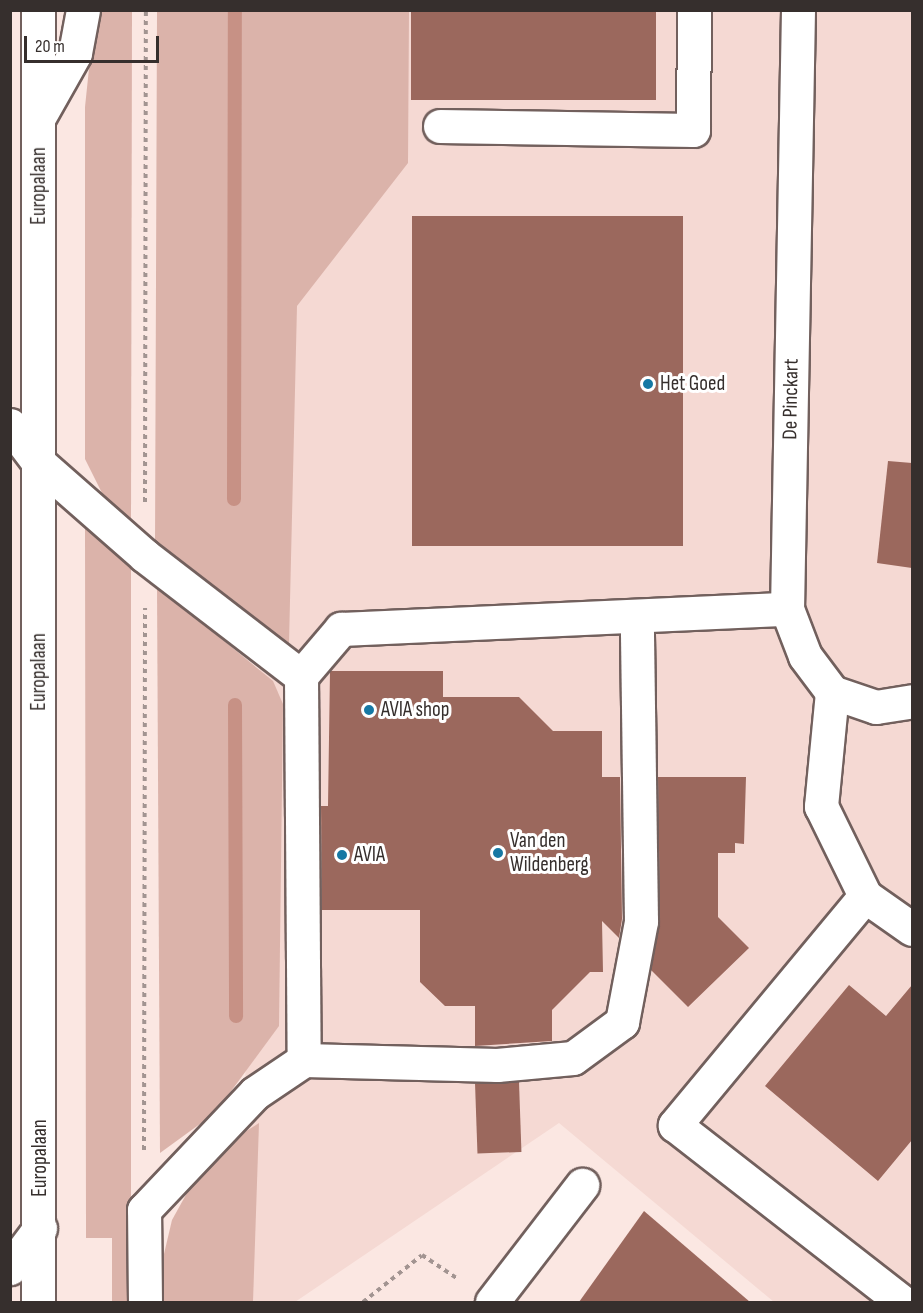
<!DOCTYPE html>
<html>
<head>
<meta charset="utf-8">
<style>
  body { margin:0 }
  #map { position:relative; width:923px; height:1313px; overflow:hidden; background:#fbe7e2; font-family:"Sofia Sans Condensed",sans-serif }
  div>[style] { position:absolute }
  .built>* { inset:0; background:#f5d9d3 }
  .green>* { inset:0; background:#dbb3aa }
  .stream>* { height:14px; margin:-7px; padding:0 7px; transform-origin:7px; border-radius:7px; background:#c79185 }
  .building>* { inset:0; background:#9b685d; transform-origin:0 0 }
  .path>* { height:4px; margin-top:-2px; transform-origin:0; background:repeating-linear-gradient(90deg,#a29491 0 4.5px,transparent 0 9px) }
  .roads { filter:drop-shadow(2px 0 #72605d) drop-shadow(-2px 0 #72605d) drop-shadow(0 2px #72605d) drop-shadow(0 -2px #72605d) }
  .minor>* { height:33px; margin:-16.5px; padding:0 16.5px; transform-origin:16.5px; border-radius:16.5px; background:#fff }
  .major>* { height:33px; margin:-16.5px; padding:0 16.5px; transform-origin:16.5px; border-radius:16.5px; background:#fff }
  .dots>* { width:16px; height:16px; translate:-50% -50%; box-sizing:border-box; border:3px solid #fff; border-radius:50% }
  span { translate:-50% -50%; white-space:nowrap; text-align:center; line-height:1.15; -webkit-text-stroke:6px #fff; paint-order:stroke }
  .street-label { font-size:21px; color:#362f2d }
  .poi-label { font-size:21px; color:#362f2d }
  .left { translate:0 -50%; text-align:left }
  .frame { position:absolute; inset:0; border:12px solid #362f2d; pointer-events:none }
  .scale { position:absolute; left:24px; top:36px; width:135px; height:27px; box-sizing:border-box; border:3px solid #362f2d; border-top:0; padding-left:8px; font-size:18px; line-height:21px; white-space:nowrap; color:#362f2d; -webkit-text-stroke:4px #fff; paint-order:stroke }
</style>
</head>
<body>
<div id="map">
  <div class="built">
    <div style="clip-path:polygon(284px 11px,912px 11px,912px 1302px,774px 1302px,559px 1123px,295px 1302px,237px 1302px)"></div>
  </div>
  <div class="green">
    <div style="clip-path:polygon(95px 11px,132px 11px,131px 520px,105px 499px,85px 459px,85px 107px)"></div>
    <div style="clip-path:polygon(157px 11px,409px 11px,408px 163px,297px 306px,289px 643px,262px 634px,155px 547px)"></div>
    <div style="clip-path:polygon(85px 527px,131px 562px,131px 1302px,112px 1302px,112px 1238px,86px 1238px)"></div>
    <div style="clip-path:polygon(157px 586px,273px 681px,283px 704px,279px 1026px,215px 1113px,160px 1153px)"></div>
    <div style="clip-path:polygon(259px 1123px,253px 1302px,164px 1302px,164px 1254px,172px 1220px,193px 1182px,227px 1143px)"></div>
  </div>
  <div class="stream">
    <div style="left:234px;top:499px;width:489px;rotate:-89.9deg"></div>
    <div style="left:235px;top:705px;width:311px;rotate:89.8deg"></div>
  </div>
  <div class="building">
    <div style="left:411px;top:10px;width:245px;height:90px"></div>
    <div style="left:412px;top:216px;width:271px;height:330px"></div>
    <div style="clip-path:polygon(888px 461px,912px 463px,912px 568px,877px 563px)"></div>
    <div style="clip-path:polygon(330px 671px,443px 671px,443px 697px,519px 697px,553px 731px,602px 731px,602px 777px,620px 777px,622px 919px,619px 938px,602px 921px,603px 972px,590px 972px,552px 1010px,552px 1041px,475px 1046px,475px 1006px,445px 1006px,420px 982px,420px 910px,322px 910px,321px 806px,328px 806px)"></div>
    <div style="clip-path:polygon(658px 777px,746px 777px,744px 844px,735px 843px,735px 853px,718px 853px,718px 917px,749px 948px,688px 1007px,651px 970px,660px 921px)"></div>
    <div style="clip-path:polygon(849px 985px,886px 1016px,912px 985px,912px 1140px,878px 1181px,765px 1086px)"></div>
    <div style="left:519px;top:1082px;width:70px;height:44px;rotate:88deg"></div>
    <div style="clip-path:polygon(644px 1211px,693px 1253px,750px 1302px,579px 1302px)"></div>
  </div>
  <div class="path">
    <div style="left:145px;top:502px;width:492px;rotate:-89.9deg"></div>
    <div style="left:144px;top:1150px;width:542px;rotate:-89.89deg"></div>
    <div style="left:363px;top:1302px;width:75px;rotate:-38.5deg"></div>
    <div style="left:422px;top:1255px;width:43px;rotate:33.7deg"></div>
  </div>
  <div class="roads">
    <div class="minor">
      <div style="left:798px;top:10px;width:599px;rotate:91.05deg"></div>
      <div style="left:787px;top:609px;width:50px;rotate:69deg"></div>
      <div style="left:805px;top:656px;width:45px;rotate:53.1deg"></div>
      <div style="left:832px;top:692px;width:46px;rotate:18.8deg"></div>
      <div style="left:876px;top:707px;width:36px;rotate:-9deg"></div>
      <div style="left:39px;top:117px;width:73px;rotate:-60.6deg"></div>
      <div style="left:75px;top:53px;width:44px;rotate:-79.5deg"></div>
      <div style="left:440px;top:126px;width:253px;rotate:0.9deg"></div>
      <div style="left:693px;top:130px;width:120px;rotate:-89.5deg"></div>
      <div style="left:10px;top:425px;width:46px;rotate:52.9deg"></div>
      <div style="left:38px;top:462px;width:142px;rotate:41.3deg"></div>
      <div style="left:145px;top:556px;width:197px;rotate:37.6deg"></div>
      <div style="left:301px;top:676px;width:384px;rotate:89.6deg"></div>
      <div style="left:301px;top:676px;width:62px;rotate:-49.6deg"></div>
      <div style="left:341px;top:629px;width:446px;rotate:-2.6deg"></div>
      <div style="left:832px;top:692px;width:115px;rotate:95.5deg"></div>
      <div style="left:821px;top:806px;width:100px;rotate:63.9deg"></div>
      <div style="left:865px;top:896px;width:298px;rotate:129.7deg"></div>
      <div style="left:675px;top:1125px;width:288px;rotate:37.9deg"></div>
      <div style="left:865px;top:896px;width:57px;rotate:35.1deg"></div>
      <div style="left:10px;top:1268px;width:50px;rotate:-53.1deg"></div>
      <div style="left:145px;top:1302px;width:92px;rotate:-90.6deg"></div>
      <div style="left:144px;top:1210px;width:161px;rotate:-46.5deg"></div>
      <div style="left:255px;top:1093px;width:59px;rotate:-34deg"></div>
      <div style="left:304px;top:1060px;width:193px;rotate:1.5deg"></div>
      <div style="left:497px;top:1065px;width:76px;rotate:-5.3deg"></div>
      <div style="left:573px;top:1058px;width:61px;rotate:-36.3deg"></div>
      <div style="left:622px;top:1022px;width:103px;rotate:-79.3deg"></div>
      <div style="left:641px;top:921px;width:302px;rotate:-90.8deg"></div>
      <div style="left:492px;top:1302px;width:148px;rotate:-52.4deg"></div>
    </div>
    <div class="major">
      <div style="left:38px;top:1302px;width:1292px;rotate:-90deg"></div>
    </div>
  </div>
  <div class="dots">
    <div style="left:648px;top:384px;background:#1678a4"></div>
    <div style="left:369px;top:710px;background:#1678a4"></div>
    <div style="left:498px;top:853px;background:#1678a4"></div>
    <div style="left:342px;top:855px;background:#1678a4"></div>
  </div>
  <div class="street-label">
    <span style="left:39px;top:186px;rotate:-90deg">Europalaan</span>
    <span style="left:791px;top:399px;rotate:-89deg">De Pinckart</span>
    <span style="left:39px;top:672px;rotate:-90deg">Europalaan</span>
    <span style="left:40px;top:1158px;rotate:-90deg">Europalaan</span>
  </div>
  <div class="poi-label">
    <span class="left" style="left:660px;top:384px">Het Goed</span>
    <span class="left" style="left:381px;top:710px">AVIA shop</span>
    <span class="left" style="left:510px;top:853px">Van den<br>Wildenberg</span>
    <span class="left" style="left:354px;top:855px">AVIA</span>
  </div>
  <div class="frame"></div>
  <div class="scale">20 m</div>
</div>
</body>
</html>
